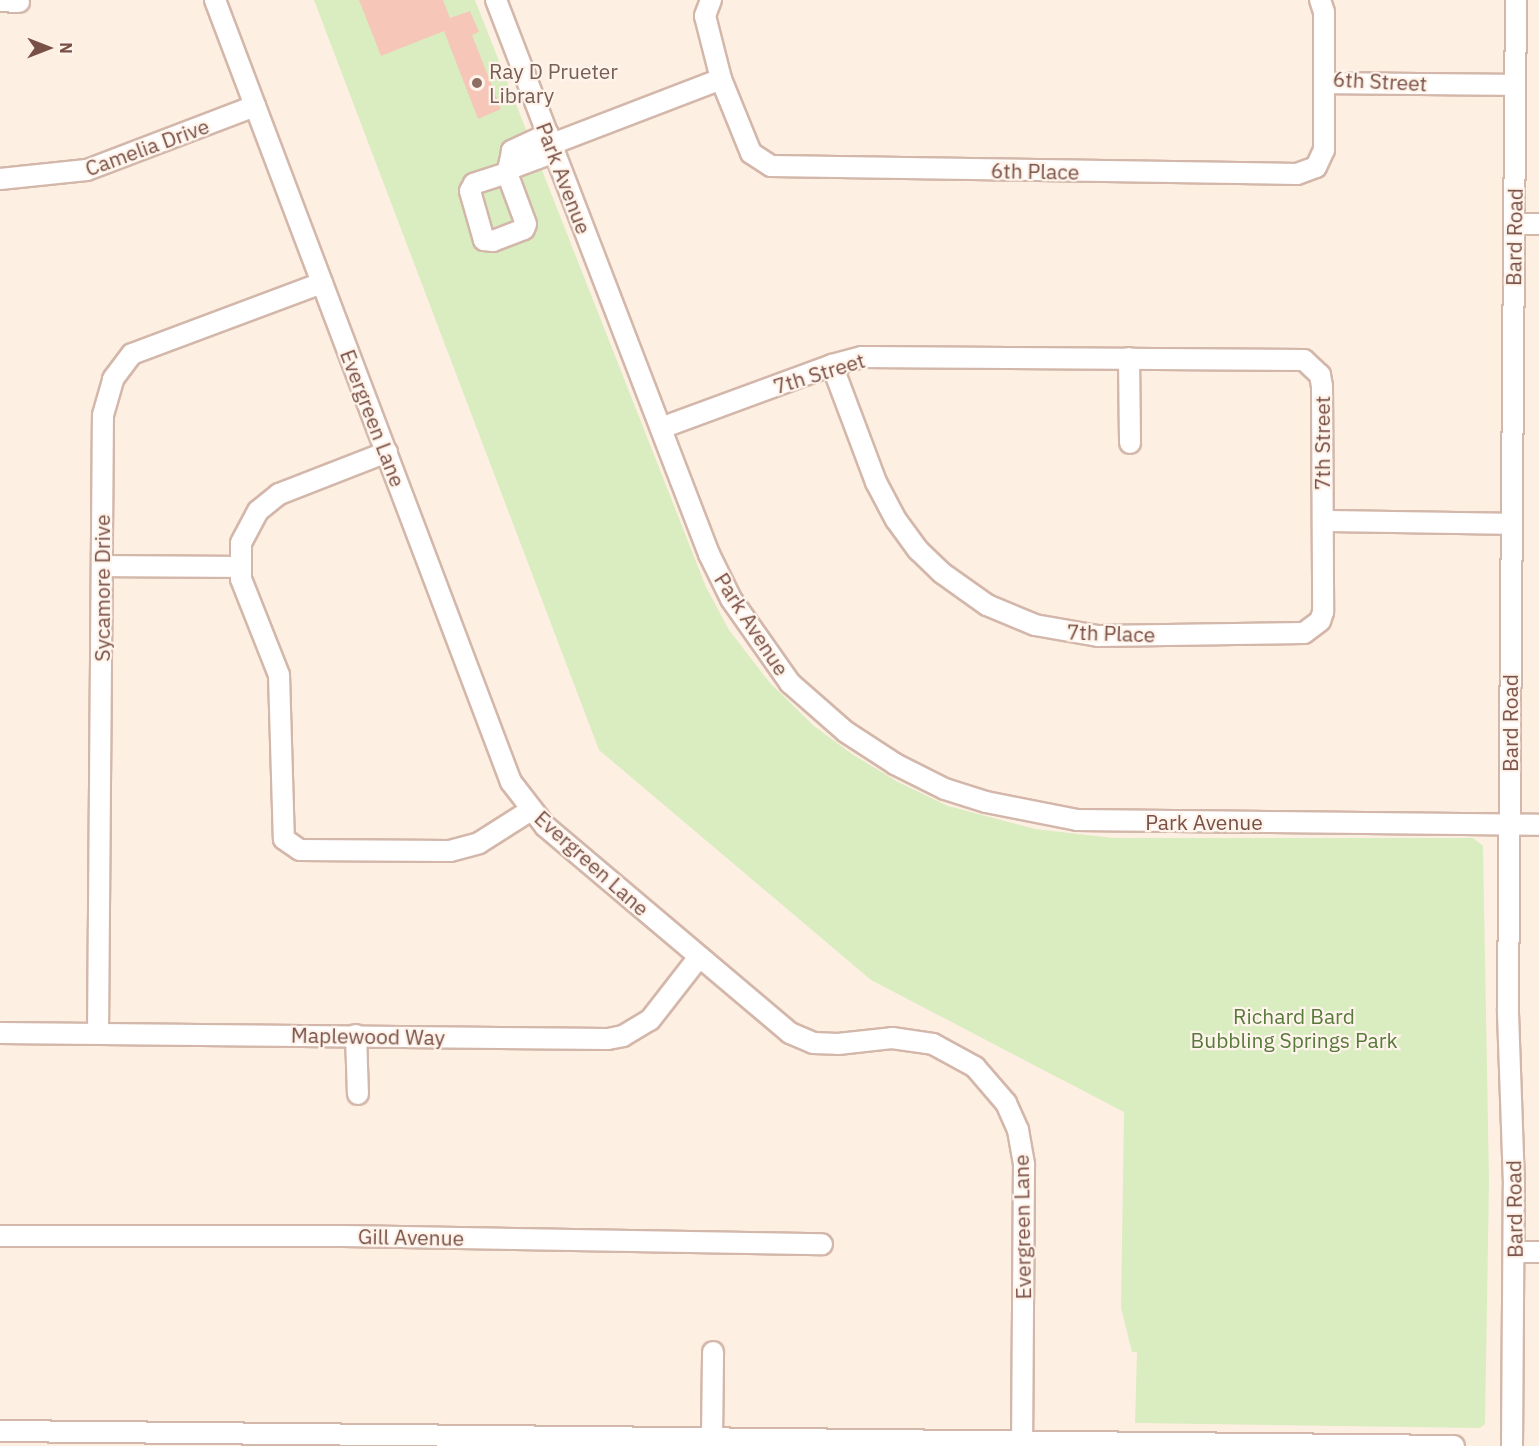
<!DOCTYPE html>
<html>
<head>
<meta charset="utf-8">
<style>
  body { margin:0 }
  #map { position:relative; width:1539px; height:1446px; overflow:hidden; background:#feefe3; font-family:"IBM Plex Sans",sans-serif }
  div>[style] { position:absolute }
  .green>* { inset:0; background:#d9edc0 }
  .building>* { inset:0; background:#f6c7b8 }
  .roads { filter:drop-shadow(2px 0 #d3b7aa) drop-shadow(-2px 0 #d3b7aa) drop-shadow(0 2px #d3b7aa) drop-shadow(0 -2px #d3b7aa) }
  .minor>* { height:20px; margin:-10px; padding:0 10px; transform-origin:10px; border-radius:10px; background:#fff }
  .dots>* { width:16px; height:16px; translate:-50% -50%; box-sizing:border-box; border:3px solid #fff4eb; border-radius:50% }
  span { translate:-50% -50%; white-space:nowrap; text-align:center; line-height:1.15; -webkit-text-stroke:4.5px #fff4eb; paint-order:stroke }
  .education-label { font-size:21px; color:#785e54 }
  .left { translate:0 -50%; text-align:left }
  .street-label { font-size:21px; color:#795046 }
  .park-label { font-size:21px; color:#577a3b }
  .north { position:absolute; left:18px; top:18px; width:60px; height:60px; -webkit-text-stroke:4px #fff4eb; paint-order:stroke; rotate:90deg; font-size:16px; font-weight:700; line-height:24px; text-align:center; color:#795046 }
  .north::after { content:''; display:block; margin:auto; width:21px; height:27px; background:#795046; clip-path:polygon(50% 0,100% 100%,50% 72%,0 100%) }
</style>
</head>
<body>
<div id="map">
  <div class="green">
    <div style="clip-path:polygon(314px 0,475px 0,706px 587px,729px 630px,770px 683px,814px 726px,852px 754px,898px 782px,948px 806px,1035px 829px,1113px 838px,1473px 838px,1483px 846px,1489px 1182px,1485px 1424px,1480px 1428px,1135px 1423px,1137px 1352px,1132px 1352px,1121px 1308px,1124px 1112px,871px 980px,599px 750px)"></div>
  </div>
  <div class="building">
    <div style="clip-path:polygon(359px 0,443px 0,450px 18px,470px 11px,479px 32px,472px 35px,501px 109px,478px 119px,444px 31px,381px 56px)"></div>
  </div>
  <div class="roads">
    <div class="minor">
      <div style="left:215px;top:0;width:836px;rotate:69.27deg"></div>
      <div style="left:511px;top:782px;width:56px;rotate:52.3deg"></div>
      <div style="left:545px;top:826px;width:321px;rotate:40.2deg"></div>
      <div style="left:790px;top:1033px;width:25px;rotate:23deg"></div>
      <div style="left:813px;top:1043px;width:25px;rotate:2deg"></div>
      <div style="left:838px;top:1044px;width:54px;rotate:-6.3deg"></div>
      <div style="left:892px;top:1038px;width:41px;rotate:8.3deg"></div>
      <div style="left:933px;top:1044px;width:48px;rotate:28.7deg"></div>
      <div style="left:975px;top:1067px;width:48px;rotate:49.3deg"></div>
      <div style="left:1006px;top:1103px;width:30px;rotate:66deg"></div>
      <div style="left:1018px;top:1130px;width:36px;rotate:80deg"></div>
      <div style="left:1024px;top:1165px;width:275px;rotate:90.4deg"></div>
      <div style="left:496px;top:0;width:594px;rotate:68.97deg"></div>
      <div style="left:709px;top:554px;width:50px;rotate:63.9deg"></div>
      <div style="left:731px;top:599px;width:103px;rotate:54.9deg"></div>
      <div style="left:790px;top:683px;width:74px;rotate:41.2deg"></div>
      <div style="left:846px;top:732px;width:59px;rotate:33.1deg"></div>
      <div style="left:895px;top:764px;width:56px;rotate:26.6deg"></div>
      <div style="left:945px;top:789px;width:43px;rotate:17.6deg"></div>
      <div style="left:986px;top:802px;width:93px;rotate:11.2deg"></div>
      <div style="left:1077px;top:820px;width:462px;rotate:0.6deg"></div>
      <div style="left:711px;top:0;width:17px;rotate:111deg"></div>
      <div style="left:705px;top:16px;width:65px;rotate:75.7deg"></div>
      <div style="left:721px;top:79px;width:80px;rotate:67.9deg"></div>
      <div style="left:751px;top:153px;width:24px;rotate:33deg"></div>
      <div style="left:771px;top:166px;width:526px;rotate:0.87deg"></div>
      <div style="left:1297px;top:174px;width:20px;rotate:-20deg"></div>
      <div style="left:1316px;top:167px;width:19px;rotate:-65deg"></div>
      <div style="left:1324px;top:150px;width:138px;rotate:-90deg"></div>
      <div style="left:1324px;top:12px;width:13px;rotate:-108deg"></div>
      <div style="left:0;top:1px;width:19px;rotate:3deg"></div>
      <div style="left:1324px;top:83px;width:191px;rotate:0.6deg"></div>
      <div style="left:548px;top:134px;width:40px;rotate:155deg"></div>
      <div style="left:512px;top:151px;width:11px;rotate:100deg"></div>
      <div style="left:510px;top:162px;width:8px;rotate:30deg"></div>
      <div style="left:517px;top:166px;width:40px;rotate:-20.2deg"></div>
      <div style="left:552px;top:144px;width:181px;rotate:-21deg"></div>
      <div style="left:507px;top:173px;width:35px;rotate:162deg"></div>
      <div style="left:474px;top:184px;width:8px;rotate:120deg"></div>
      <div style="left:470px;top:191px;width:51px;rotate:74.1deg"></div>
      <div style="left:484px;top:240px;width:9px;rotate:6deg"></div>
      <div style="left:493px;top:241px;width:33px;rotate:-21deg"></div>
      <div style="left:524px;top:229px;width:5px;rotate:-68deg"></div>
      <div style="left:526px;top:224px;width:54px;rotate:-110.4deg"></div>
      <div style="left:507px;top:173px;width:11px;rotate:-75deg"></div>
      <div style="left:0;top:179px;width:87px;rotate:-5.9deg"></div>
      <div style="left:87px;top:170px;width:180px;rotate:-20.9deg"></div>
      <div style="left:1514px;top:224px;width:25px"></div>
      <div style="left:1129px;top:358px;width:85px;rotate:89.3deg"></div>
      <div style="left:661px;top:428px;width:182px;rotate:-20.2deg"></div>
      <div style="left:832px;top:365px;width:31px;rotate:-15deg"></div>
      <div style="left:862px;top:357px;width:442px;rotate:0.4deg"></div>
      <div style="left:1304px;top:360px;width:22px;rotate:43deg"></div>
      <div style="left:1320px;top:375px;width:11px;rotate:80deg"></div>
      <div style="left:1322px;top:386px;width:226px;rotate:89.7deg"></div>
      <div style="left:1323px;top:612px;width:9px;rotate:108deg"></div>
      <div style="left:1320px;top:621px;width:20px;rotate:143deg"></div>
      <div style="left:1304px;top:633px;width:206px;rotate:179.2deg"></div>
      <div style="left:1098px;top:636px;width:64px;rotate:-170.1deg"></div>
      <div style="left:1035px;top:625px;width:52px;rotate:-157.4deg"></div>
      <div style="left:987px;top:605px;width:55px;rotate:-144.6deg"></div>
      <div style="left:942px;top:573px;width:33px;rotate:-136deg"></div>
      <div style="left:918px;top:550px;width:37px;rotate:-126deg"></div>
      <div style="left:896px;top:520px;width:43px;rotate:-117.8deg"></div>
      <div style="left:876px;top:482px;width:125px;rotate:-110.6deg"></div>
      <div style="left:387px;top:452px;width:116px;rotate:158.7deg"></div>
      <div style="left:279px;top:494px;width:27px;rotate:141deg"></div>
      <div style="left:258px;top:511px;width:36px;rotate:118deg"></div>
      <div style="left:241px;top:543px;width:36px;rotate:90deg"></div>
      <div style="left:241px;top:579px;width:103px;rotate:68.4deg"></div>
      <div style="left:279px;top:675px;width:164px;rotate:88.3deg"></div>
      <div style="left:284px;top:839px;width:19px;rotate:35deg"></div>
      <div style="left:300px;top:850px;width:150px;rotate:0.4deg"></div>
      <div style="left:450px;top:851px;width:30px;rotate:-15deg"></div>
      <div style="left:479px;top:843px;width:62px;rotate:-32.4deg"></div>
      <div style="left:1323px;top:521px;width:188px;rotate:0.9deg"></div>
      <div style="left:102px;top:566px;width:136px;rotate:0.4deg"></div>
      <div style="left:0;top:1033px;width:608px;rotate:0.57deg"></div>
      <div style="left:608px;top:1039px;width:15px;rotate:-11deg"></div>
      <div style="left:623px;top:1036px;width:31px;rotate:-31deg"></div>
      <div style="left:650px;top:1020px;width:80px;rotate:-52.1deg"></div>
      <div style="left:98px;top:1033px;width:618px;rotate:-89.54deg"></div>
      <div style="left:103px;top:415px;width:37px;rotate:-74deg"></div>
      <div style="left:113px;top:379px;width:31px;rotate:-53deg"></div>
      <div style="left:132px;top:354px;width:203px;rotate:-20.5deg"></div>
      <div style="left:356px;top:1035px;width:59px;rotate:88.1deg"></div>
      <div style="left:0;top:1236px;width:344px"></div>
      <div style="left:344px;top:1236px;width:478px;rotate:1deg"></div>
      <div style="left:1515px;top:1252px;width:24px"></div>
      <div style="left:0;top:1431px;width:1454px;rotate:0.59deg"></div>
      <div style="left:712px;top:1439px;width:87px;rotate:-89.3deg"></div>
      <div style="left:1512px;top:1446px;width:261px;rotate:-89.6deg"></div>
      <div style="left:1514px;top:1185px;width:176px;rotate:-92deg"></div>
      <div style="left:1508px;top:1009px;width:1009px;rotate:-89.55deg"></div>
    </div>
  </div>
  <div class="dots">
    <div style="left:477px;top:83px;background:#8d6e63"></div>
  </div>
  <div class="education-label">
    <span class="left" style="left:489px;top:83px">Ray D Prueter<br>Library</span>
  </div>
  <div class="street-label">
    <span style="left:1380px;top:81px;rotate:3deg">6th Street</span>
    <span style="left:147px;top:147px;rotate:-20deg">Camelia Drive</span>
    <span style="left:1035px;top:171px;rotate:1deg">6th Place</span>
    <span style="left:564px;top:178px;rotate:69deg">Park Avenue</span>
    <span style="left:1514px;top:237px;rotate:-89deg">Bard Road</span>
    <span style="left:819px;top:373px;rotate:-17deg">7th Street</span>
    <span style="left:373px;top:418px;rotate:69deg">Evergreen Lane</span>
    <span style="left:1322px;top:443px;rotate:-90deg">7th Street</span>
    <span style="left:102px;top:588px;rotate:-90deg">Sycamore Drive</span>
    <span style="left:752px;top:624px;rotate:57deg">Park Avenue</span>
    <span style="left:1111px;top:633px;rotate:2deg">7th Place</span>
    <span style="left:1510px;top:723px;rotate:-90deg">Bard Road</span>
    <span style="left:1204px;top:822px">Park Avenue</span>
    <span style="left:592px;top:863px;rotate:42deg">Evergreen Lane</span>
    <span style="left:368px;top:1036px;rotate:1deg">Maplewood Way</span>
    <span style="left:1514px;top:1209px;rotate:-91deg">Bard Road</span>
    <span style="left:1022px;top:1227px;rotate:-91deg">Evergreen Lane</span>
    <span style="left:411px;top:1237px;rotate:1deg">Gill Avenue</span>
  </div>
  <div class="park-label">
    <span style="left:1294px;top:1028px">Richard Bard<br>Bubbling Springs Park</span>
  </div>
  <div class="north">N</div>
</div>
</body>
</html>
